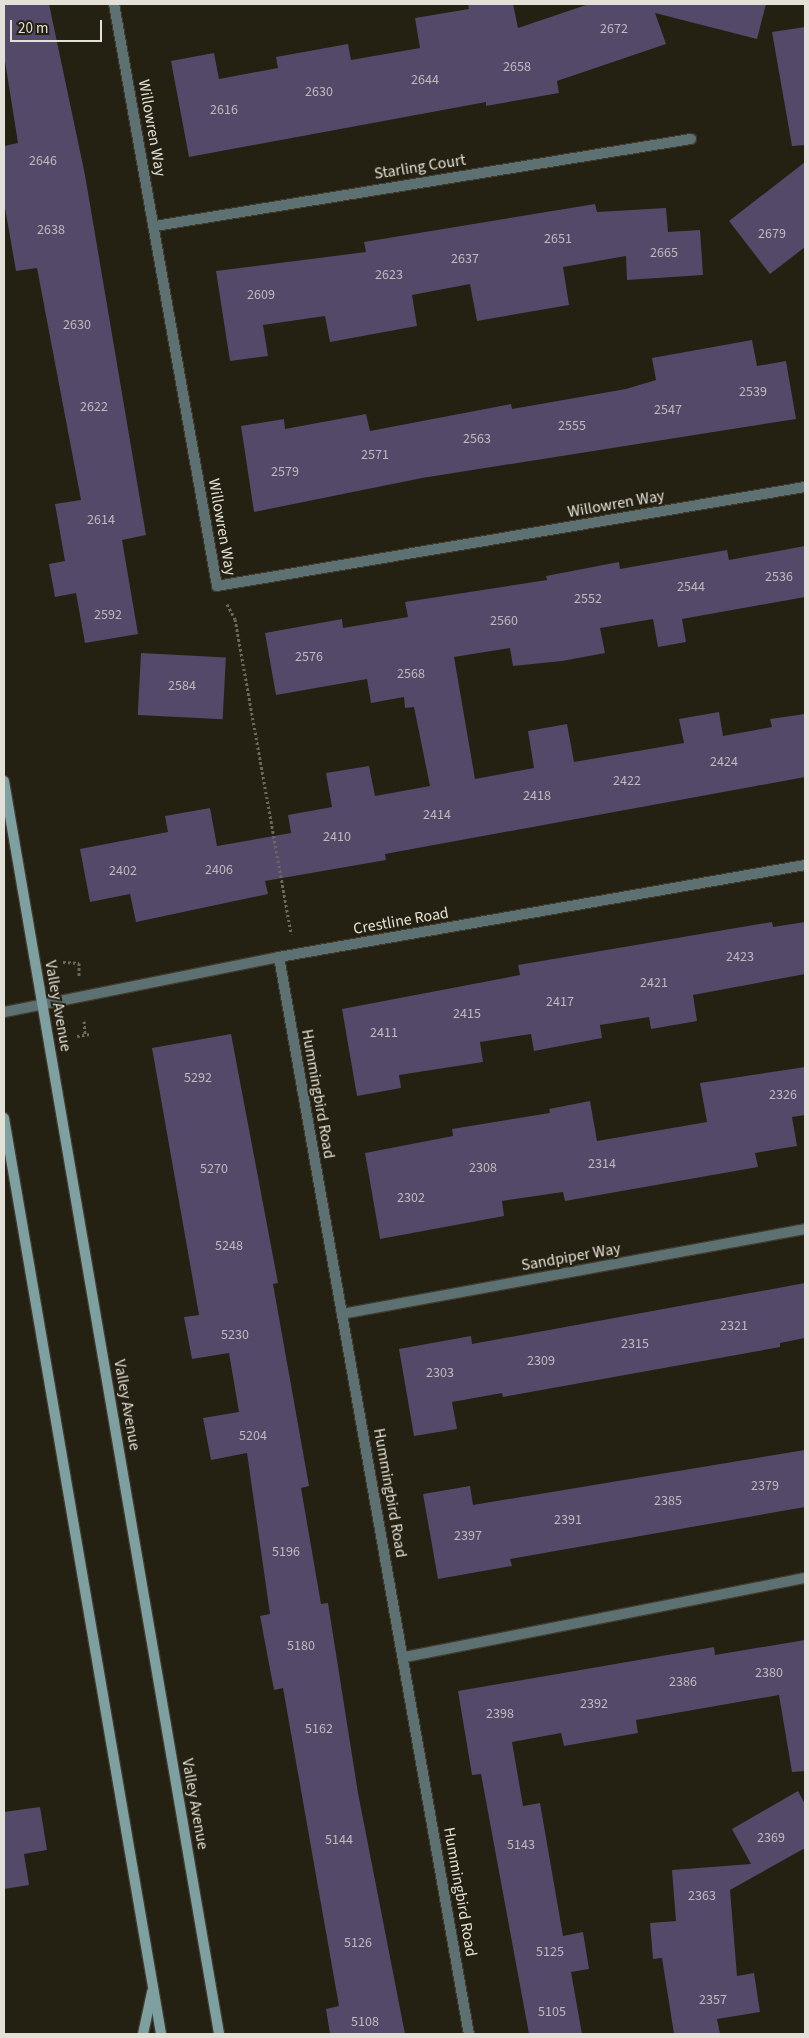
<!DOCTYPE html>
<html>
<head>
<meta charset="utf-8">
<style>
  body { margin:0 }
  #map { position:relative; width:809px; height:2038px; overflow:hidden; background:#242012; font-family:"Source Sans 3",sans-serif }
  div>[style] { position:absolute }
  .building>* { inset:0; background:#544969; transform-origin:0 0 }
  .path>* { height:3px; margin-top:-1.5px; transform-origin:0; background:repeating-linear-gradient(90deg,#6a675b 0 2.5px,transparent 0 5px) }
  .roads { filter:drop-shadow(1px 0 #3f3b2e) drop-shadow(-1px 0 #3f3b2e) drop-shadow(0 1px #3f3b2e) drop-shadow(0 -1px #3f3b2e) }
  .street>* { height:10px; margin:-5px; padding:0 5px; transform-origin:5px; border-radius:5px; background:#5d7172 }
  .secondary>* { height:10px; margin:-5px; padding:0 5px; transform-origin:5px; border-radius:5px; background:#7fa0a1 }
  span { translate:-50% -50%; white-space:nowrap; text-align:center; line-height:1.15; -webkit-text-stroke:4px #242012; paint-order:stroke }
  .number-label { font-size:14px; color:#bfbabc }
  .number-label span { -webkit-text-stroke-width:0 }
  .street-label { font-size:16px; color:#e3e0d7 }
  .frame { position:absolute; inset:0; border:5px solid #e3e0d7; pointer-events:none }
  .scale { position:absolute; left:10px; top:20px; width:92px; height:22px; box-sizing:border-box; border:2px solid #e3e0d7; border-top:0; padding-left:6px; font-size:15px; line-height:18px; white-space:nowrap; color:#e3e0d7; -webkit-text-stroke:4px #242012; paint-order:stroke }
</style>
</head>
<body>
<div id="map">
  <div class="building">
    <div style="clip-path:polygon(4px 4px,49px 4px,85px 175px,146px 535px,122px 540px,138px 634px,85px 643px,76px 593px,55px 597px,49px 564px,65px 561px,55px 504px,81px 500px,37px 268px,16px 271px,4px 202px,4px 146px,18px 143px,4px 55px)"></div>
    <div style="clip-path:polygon(468px 4px,513px 4px,518px 28px,589px 4px,766px 4px,757px 39px,655px 13px,666px 44px,557px 81px,559px 93px,486px 106px,486px 102px,189px 157px,171px 61px,214px 53px,219px 79px,278px 68px,276px 57px,348px 44px,351px 60px,420px 48px,415px 18px,469px 9px)"></div>
    <div style="clip-path:polygon(805px 27px,805px 145px,792px 146px,772px 32px)"></div>
    <div style="clip-path:polygon(805px 162px,805px 247px,770px 274px,729px 221px)"></div>
    <div style="clip-path:polygon(595px 204px,597px 212px,666px 208px,668px 232px,700px 230px,703px 275px,627px 280px,626px 256px,563px 267px,569px 305px,477px 321px,470px 284px,412px 295px,417px 326px,330px 342px,325px 316px,263px 325px,268px 356px,230px 361px,216px 271px,366px 252px,364px 242px)"></div>
    <div style="clip-path:polygon(752px 340px,757px 366px,786px 361px,796px 419px,422px 478px,254px 512px,241px 426px,284px 419px,285px 429px,366px 414px,370px 431px,511px 404px,512px 409px,626px 389px,656px 380px,652px 358px)"></div>
    <div style="clip-path:polygon(805px 546px,805px 597px,682px 619px,686px 642px,658px 647px,653px 619px,600px 628px,605px 653px,562px 661px,513px 666px,510px 648px,454px 657px,475px 779px,534px 768px,528px 731px,567px 724px,574px 762px,684px 743px,679px 719px,719px 712px,723px 736px,772px 727px,770px 719px,805px 714px,805px 777px,385px 854px,386px 860px,265px 881px,268px 894px,136px 922px,130px 894px,90px 902px,80px 849px,168px 832px,165px 816px,210px 808px,217px 846px,291px 833px,288px 815px,332px 807px,326px 773px,369px 766px,375px 796px,430px 786px,414px 707px,405px 708px,404px 697px,371px 703px,367px 679px,276px 695px,265px 633px,342px 619px,343px 628px,408px 617px,405px 602px,547px 580px,546px 576px,619px 562px,620px 569px,727px 550px,729px 560px)"></div>
    <div style="left:141px;top:653px;width:85px;height:62px;rotate:3deg"></div>
    <div style="clip-path:polygon(772px 922px,773px 927px,805px 922px,805px 974px,693px 995px,697px 1021px,651px 1029px,649px 1017px,600px 1025px,602px 1038px,534px 1051px,531px 1034px,480px 1042px,483px 1062px,399px 1075px,401px 1088px,357px 1096px,342px 1009px,520px 975px,518px 965px)"></div>
    <div style="clip-path:polygon(231px 1034px,278px 1283px,273px 1284px,309px 1486px,301px 1488px,321px 1604px,328px 1603px,358px 1793px,405px 2034px,330px 2034px,326px 2009px,339px 2006px,283px 1688px,274px 1690px,260px 1616px,270px 1614px,247px 1453px,211px 1460px,203px 1418px,239px 1412px,229px 1353px,192px 1359px,184px 1317px,199px 1315px,152px 1048px)"></div>
    <div style="clip-path:polygon(805px 1067px,805px 1115px,792px 1117px,797px 1146px,755px 1153px,758px 1167px,565px 1201px,563px 1192px,502px 1201px,504px 1216px,380px 1239px,365px 1153px,453px 1136px,452px 1129px,550px 1113px,549px 1109px,590px 1101px,597px 1141px,707px 1122px,700px 1083px)"></div>
    <div style="clip-path:polygon(805px 1283px,805px 1338px,780px 1343px,780px 1347px,503px 1397px,502px 1393px,452px 1402px,457px 1429px,414px 1436px,399px 1349px,471px 1336px,472px 1344px)"></div>
    <div style="clip-path:polygon(805px 1450px,805px 1507px,510px 1559px,512px 1566px,438px 1579px,423px 1494px,470px 1486px,473px 1505px)"></div>
    <div style="clip-path:polygon(805px 1640px,805px 1771px,792px 1772px,779px 1695px,636px 1720px,638px 1733px,564px 1746px,561px 1733px,512px 1742px,523px 1806px,540px 1803px,563px 1936px,583px 1932px,589px 1969px,571px 1972px,582px 2034px,529px 2034px,481px 1774px,472px 1775px,458px 1691px,714px 1647px,715px 1655px)"></div>
    <div style="clip-path:polygon(798px 1791px,805px 1804px,805px 1848px,730px 1890px,737px 1976px,754px 1973px,760px 2012px,717px 2019px,720px 2034px,674px 2034px,662px 1958px,653px 1959px,650px 1923px,676px 1921px,672px 1870px,751px 1864px,732px 1829px)"></div>
    <div style="clip-path:polygon(40px 1807px,47px 1850px,24px 1854px,29px 1885px,4px 1889px,4px 1812px)"></div>
  </div>
  <div class="path">
    <div style="left:227px;top:604px;width:17px;rotate:62deg"></div>
    <div style="left:235px;top:619px;width:320px;rotate:79.9deg"></div>
    <div style="left:63px;top:962px;width:16px;rotate:4deg"></div>
    <div style="left:79px;top:963px;width:14px;rotate:90deg"></div>
    <div style="left:84px;top:1021px;width:14px;rotate:86deg"></div>
    <div style="left:77px;top:1036px;width:13px;rotate:-9deg"></div>
  </div>
  <div class="roads">
    <div class="street">
      <div style="left:114px;top:4px;width:591px;rotate:79.96deg"></div>
      <div style="left:217px;top:586px;width:596px;rotate:-9.56deg"></div>
      <div style="left:155px;top:226px;width:543px;rotate:-9.22deg"></div>
      <div style="left:279px;top:957px;width:1094px;rotate:80deg"></div>
      <div style="left:4px;top:1012px;width:280px;rotate:-11.3deg"></div>
      <div style="left:279px;top:957px;width:534px;rotate:-9.92deg"></div>
      <div style="left:342px;top:1314px;width:471px;rotate:-10.4deg"></div>
      <div style="left:405px;top:1657px;width:408px;rotate:-11.2deg"></div>
    </div>
    <div class="secondary">
      <div style="left:4px;top:781px;width:1271px;rotate:80.26deg"></div>
      <div style="left:4px;top:1118px;width:929px;rotate:80.27deg"></div>
      <div style="left:143px;top:2034px;width:43px;rotate:-77.9deg"></div>
    </div>
  </div>
  <div class="number-label">
    <span style="left:614px;top:29px">2672</span>
    <span style="left:517px;top:67px">2658</span>
    <span style="left:425px;top:80px">2644</span>
    <span style="left:319px;top:92px">2630</span>
    <span style="left:224px;top:110px">2616</span>
    <span style="left:43px;top:161px">2646</span>
    <span style="left:51px;top:230px">2638</span>
    <span style="left:772px;top:234px">2679</span>
    <span style="left:558px;top:239px">2651</span>
    <span style="left:664px;top:253px">2665</span>
    <span style="left:465px;top:259px">2637</span>
    <span style="left:389px;top:275px">2623</span>
    <span style="left:261px;top:295px">2609</span>
    <span style="left:77px;top:325px">2630</span>
    <span style="left:753px;top:392px">2539</span>
    <span style="left:94px;top:407px">2622</span>
    <span style="left:668px;top:410px">2547</span>
    <span style="left:572px;top:426px">2555</span>
    <span style="left:477px;top:439px">2563</span>
    <span style="left:375px;top:455px">2571</span>
    <span style="left:285px;top:472px">2579</span>
    <span style="left:101px;top:520px">2614</span>
    <span style="left:779px;top:577px">2536</span>
    <span style="left:691px;top:587px">2544</span>
    <span style="left:588px;top:599px">2552</span>
    <span style="left:108px;top:615px">2592</span>
    <span style="left:504px;top:621px">2560</span>
    <span style="left:309px;top:657px">2576</span>
    <span style="left:411px;top:674px">2568</span>
    <span style="left:182px;top:686px">2584</span>
    <span style="left:724px;top:762px">2424</span>
    <span style="left:627px;top:781px">2422</span>
    <span style="left:537px;top:796px">2418</span>
    <span style="left:437px;top:815px">2414</span>
    <span style="left:337px;top:837px">2410</span>
    <span style="left:219px;top:870px">2406</span>
    <span style="left:123px;top:871px">2402</span>
    <span style="left:740px;top:957px">2423</span>
    <span style="left:654px;top:983px">2421</span>
    <span style="left:560px;top:1002px">2417</span>
    <span style="left:467px;top:1014px">2415</span>
    <span style="left:384px;top:1033px">2411</span>
    <span style="left:198px;top:1078px">5292</span>
    <span style="left:783px;top:1095px">2326</span>
    <span style="left:602px;top:1164px">2314</span>
    <span style="left:483px;top:1168px">2308</span>
    <span style="left:214px;top:1169px">5270</span>
    <span style="left:411px;top:1198px">2302</span>
    <span style="left:229px;top:1246px">5248</span>
    <span style="left:734px;top:1326px">2321</span>
    <span style="left:235px;top:1335px">5230</span>
    <span style="left:635px;top:1344px">2315</span>
    <span style="left:541px;top:1361px">2309</span>
    <span style="left:440px;top:1373px">2303</span>
    <span style="left:253px;top:1436px">5204</span>
    <span style="left:765px;top:1486px">2379</span>
    <span style="left:668px;top:1501px">2385</span>
    <span style="left:568px;top:1520px">2391</span>
    <span style="left:468px;top:1536px">2397</span>
    <span style="left:286px;top:1552px">5196</span>
    <span style="left:301px;top:1646px">5180</span>
    <span style="left:769px;top:1673px">2380</span>
    <span style="left:683px;top:1682px">2386</span>
    <span style="left:594px;top:1704px">2392</span>
    <span style="left:500px;top:1714px">2398</span>
    <span style="left:319px;top:1729px">5162</span>
    <span style="left:771px;top:1838px">2369</span>
    <span style="left:339px;top:1840px">5144</span>
    <span style="left:521px;top:1845px">5143</span>
    <span style="left:702px;top:1896px">2363</span>
    <span style="left:358px;top:1943px">5126</span>
    <span style="left:550px;top:1952px">5125</span>
    <span style="left:713px;top:2000px">2357</span>
    <span style="left:552px;top:2012px">5105</span>
    <span style="left:365px;top:2022px">5108</span>
  </div>
  <div class="street-label">
    <span style="left:152px;top:128px;rotate:80deg">Willowren Way</span>
    <span style="left:420px;top:167px;rotate:-9deg">Starling Court</span>
    <span style="left:616px;top:504px;rotate:-10deg">Willowren Way</span>
    <span style="left:222px;top:527px;rotate:80deg">Willowren Way</span>
    <span style="left:401px;top:921px;rotate:-10deg">Crestline Road</span>
    <span style="left:58px;top:1006px;rotate:80deg">Valley Avenue</span>
    <span style="left:318px;top:1094px;rotate:80deg">Hummingbird Road</span>
    <span style="left:571px;top:1257px;rotate:-10deg">Sandpiper Way</span>
    <span style="left:127px;top:1405px;rotate:80deg">Valley Avenue</span>
    <span style="left:390px;top:1493px;rotate:80deg">Hummingbird Road</span>
    <span style="left:195px;top:1804px;rotate:80deg">Valley Avenue</span>
    <span style="left:460px;top:1892px;rotate:80deg">Hummingbird Road</span>
  </div>
  <div class="frame"></div>
  <div class="scale">20 m</div>
</div>
</body>
</html>
